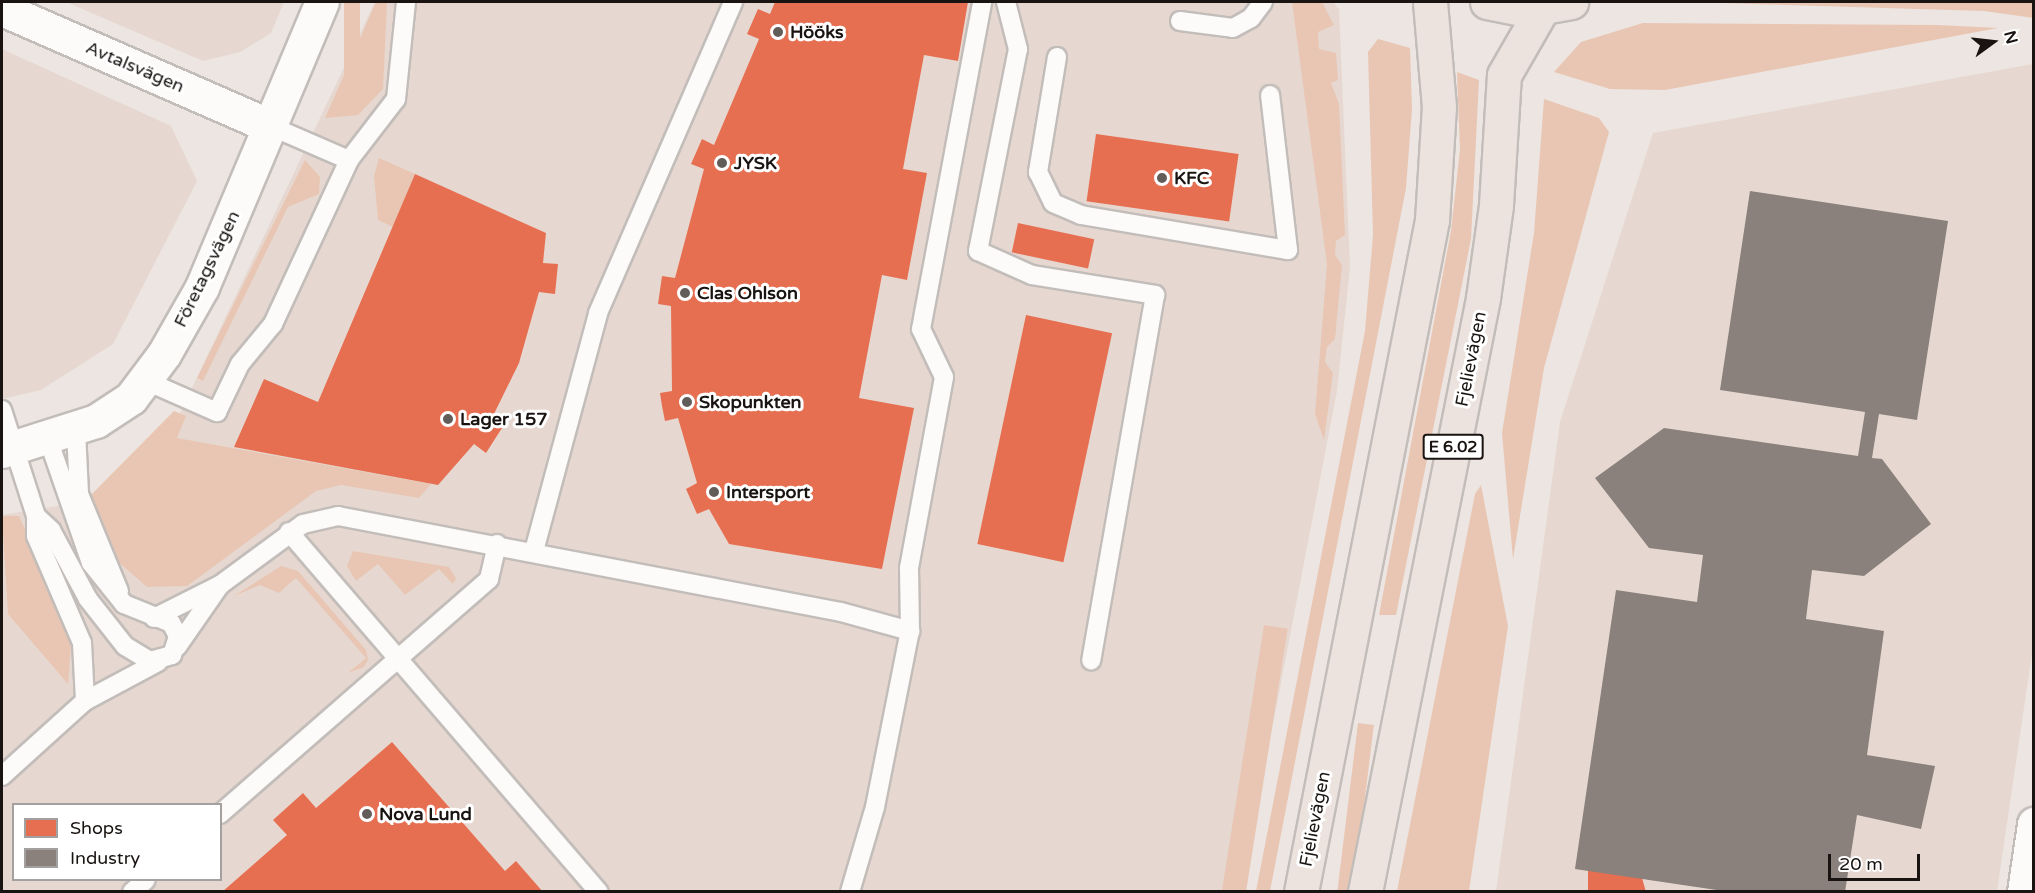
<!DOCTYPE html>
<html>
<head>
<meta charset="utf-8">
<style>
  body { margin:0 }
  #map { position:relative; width:2035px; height:893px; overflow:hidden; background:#ede5e1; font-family:"Varela Round",sans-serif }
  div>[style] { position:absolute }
  .built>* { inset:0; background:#e6d8d0 }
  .green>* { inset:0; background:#e8c6b3; transform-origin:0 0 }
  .shops>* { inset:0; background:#e76f51; transform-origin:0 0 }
  .industry>* { inset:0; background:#8a817c }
  .roads { filter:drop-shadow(2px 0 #c3bdba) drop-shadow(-2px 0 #c3bdba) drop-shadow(0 2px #c3bdba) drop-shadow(0 -2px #c3bdba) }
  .service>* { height:18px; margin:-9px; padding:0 9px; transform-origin:9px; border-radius:9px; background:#fcfbfa }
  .minor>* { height:33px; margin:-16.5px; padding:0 16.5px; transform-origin:16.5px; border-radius:16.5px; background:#fcfbfa }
  .primary>* { height:33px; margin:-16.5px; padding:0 16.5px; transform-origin:16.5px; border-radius:16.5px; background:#ece3de }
  .dots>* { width:16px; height:16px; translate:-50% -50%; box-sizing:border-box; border:3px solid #fff; border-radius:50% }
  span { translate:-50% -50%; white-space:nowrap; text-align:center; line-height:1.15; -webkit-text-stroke:6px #fff; paint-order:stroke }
  .shield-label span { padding:2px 4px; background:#fff; border:2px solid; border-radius:4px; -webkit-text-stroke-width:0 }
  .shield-label { font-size:16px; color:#191412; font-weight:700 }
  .poi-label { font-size:18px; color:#191412; font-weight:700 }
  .left { translate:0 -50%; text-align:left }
  .street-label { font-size:18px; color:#191412 }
  .frame { position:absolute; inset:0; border:3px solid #191412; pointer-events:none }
  .legend { position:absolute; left:12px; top:803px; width:210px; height:78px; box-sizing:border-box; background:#fff; border:2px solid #a3a1a0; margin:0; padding:8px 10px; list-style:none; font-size:18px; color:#191412 }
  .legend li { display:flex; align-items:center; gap:12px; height:30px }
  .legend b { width:30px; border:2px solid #a3a1a0 }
  .north { position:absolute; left:1963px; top:12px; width:60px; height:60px; -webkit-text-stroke:4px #fff; paint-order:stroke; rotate:75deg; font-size:16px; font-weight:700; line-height:24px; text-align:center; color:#191412 }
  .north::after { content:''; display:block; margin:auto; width:21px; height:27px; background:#191412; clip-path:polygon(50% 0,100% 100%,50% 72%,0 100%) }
  .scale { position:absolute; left:1828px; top:854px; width:92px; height:27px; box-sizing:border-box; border:3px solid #191412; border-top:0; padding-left:8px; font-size:18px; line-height:21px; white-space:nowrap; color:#191412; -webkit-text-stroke:4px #fff; paint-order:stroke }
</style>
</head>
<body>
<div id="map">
  <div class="built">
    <div style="clip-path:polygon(66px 2px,284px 2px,271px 33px,240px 52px,203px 61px)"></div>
    <div style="clip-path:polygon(evenodd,375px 2px,1333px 2px,1339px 9px,1350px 267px,1337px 391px,1241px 891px,2px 892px,2px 515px,106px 498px,173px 428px,375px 2px,14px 804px,220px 804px,220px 880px,14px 880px,14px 804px)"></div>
    <div style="clip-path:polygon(2px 49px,171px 126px,197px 181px,113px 344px,41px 390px,2px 399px)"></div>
    <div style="clip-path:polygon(2033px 64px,2034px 640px,1997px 891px,1496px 892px,1560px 422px,1653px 133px)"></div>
  </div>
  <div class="green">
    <div style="left:344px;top:2px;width:16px;height:73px"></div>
    <div style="clip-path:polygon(376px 2px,387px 2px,383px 89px,358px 115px,325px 118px)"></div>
    <div style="clip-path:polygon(1292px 2px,1322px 2px,1334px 25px,1318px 32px,1319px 49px,1336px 53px,1338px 80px,1331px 83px,1339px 104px,1345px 235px,1336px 241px,1335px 255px,1342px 265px,1335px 339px,1327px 347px,1325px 362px,1333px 373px,1324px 440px,1315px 414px,1327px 264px)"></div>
    <div style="clip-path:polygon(1687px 2px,2033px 2px,2034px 18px,1984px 11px)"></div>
    <div style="clip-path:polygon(1643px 23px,1938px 25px,1998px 28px,1665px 90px,1610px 89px,1554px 72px,1581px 42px)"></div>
    <div style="clip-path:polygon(1378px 39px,1410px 48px,1412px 109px,1406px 188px,1270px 891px,1256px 891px,1365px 331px,1373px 235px,1368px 52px)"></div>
    <div style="clip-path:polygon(1457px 72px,1479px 80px,1471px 239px,1396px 615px,1379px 615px,1451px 231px,1460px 149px)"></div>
    <div style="clip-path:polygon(1544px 99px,1599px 118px,1609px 132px,1544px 368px,1513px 559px,1502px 433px,1534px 233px)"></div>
    <div style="clip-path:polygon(379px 158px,415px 174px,393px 227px,378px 220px,374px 176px)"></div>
    <div style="clip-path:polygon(305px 160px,320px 177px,319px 194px,288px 207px,203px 381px,197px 378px)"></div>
    <div style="clip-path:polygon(174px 411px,186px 416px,177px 438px,431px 484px,419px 498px,341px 485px,316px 491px,187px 586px,147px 587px,116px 560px,89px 497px)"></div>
    <div style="clip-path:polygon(1481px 485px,1508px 626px,1469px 891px,1397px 891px,1475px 494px)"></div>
    <div style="clip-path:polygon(2px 516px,19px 516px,65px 617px,71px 644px,68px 684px,8px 614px)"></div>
    <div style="clip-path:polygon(353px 551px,449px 567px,456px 578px,453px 584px,439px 569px,405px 595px,378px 564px,356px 581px,347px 566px)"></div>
    <div style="clip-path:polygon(281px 566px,298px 571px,366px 650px,368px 660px,364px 667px,348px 673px,366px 658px,296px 578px,279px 593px,260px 585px,234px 596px)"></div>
    <div style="left:1264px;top:625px;width:24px;height:270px;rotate:9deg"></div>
    <div style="left:1358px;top:723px;width:16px;height:171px;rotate:7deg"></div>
  </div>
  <div class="shops">
    <div style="clip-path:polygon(775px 2px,968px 2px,958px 61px,924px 55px,903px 169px,927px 173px,907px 280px,882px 275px,859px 398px,914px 408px,882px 569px,729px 544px,709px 509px,697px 514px,686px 489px,697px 483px,678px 418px,665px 421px,662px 406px,660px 393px,672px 391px,671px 306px,658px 304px,662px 276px,675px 278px,704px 169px,691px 164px,702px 139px,714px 145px,759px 39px,747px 34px,758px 9px,770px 14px)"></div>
    <div style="left:1096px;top:134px;width:144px;height:68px;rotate:8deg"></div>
    <div style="clip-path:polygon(415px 174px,546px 233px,543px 263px,558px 264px,555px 294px,539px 292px,519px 363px,491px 420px,502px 428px,486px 453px,474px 444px,438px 485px,234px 447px,264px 379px,318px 402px)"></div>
    <div style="left:1018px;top:223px;width:78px;height:30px;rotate:12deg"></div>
    <div style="left:1026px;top:315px;width:88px;height:234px;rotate:12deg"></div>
    <div style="clip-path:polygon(392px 742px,505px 871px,516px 861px,543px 892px,222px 892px,287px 835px,273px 820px,303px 793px,316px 808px)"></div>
    <div style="clip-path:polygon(1588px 868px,1642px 878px,1646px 892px,1588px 892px)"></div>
  </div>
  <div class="industry">
    <div style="clip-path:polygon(1750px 191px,1948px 221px,1917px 420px,1879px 414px,1872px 458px,1882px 459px,1931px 524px,1864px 576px,1812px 570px,1806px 619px,1884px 631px,1867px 755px,1935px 766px,1921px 829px,1857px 815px,1845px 892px,1730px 892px,1575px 869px,1616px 590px,1697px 602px,1703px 555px,1649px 548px,1595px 478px,1664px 428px,1858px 456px,1865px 412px,1720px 390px)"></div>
  </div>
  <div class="roads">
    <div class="service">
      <div style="left:1006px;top:2px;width:49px;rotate:75.7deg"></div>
      <div style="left:1018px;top:49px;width:206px;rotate:101.2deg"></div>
      <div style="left:978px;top:251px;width:59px;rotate:24deg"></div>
      <div style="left:1032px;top:275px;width:125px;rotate:9.2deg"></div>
      <div style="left:1155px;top:295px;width:371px;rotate:99.9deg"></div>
      <div style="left:1180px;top:21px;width:53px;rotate:7.5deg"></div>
      <div style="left:1233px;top:28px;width:21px;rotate:-29deg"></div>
      <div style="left:1251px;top:18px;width:20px;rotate:-53deg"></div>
      <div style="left:1057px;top:57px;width:117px;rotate:99.4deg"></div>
      <div style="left:1038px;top:172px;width:34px;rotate:64deg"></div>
      <div style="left:1053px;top:203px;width:30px;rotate:23deg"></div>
      <div style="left:1081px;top:215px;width:210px;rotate:9.6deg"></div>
      <div style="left:1288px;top:250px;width:156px;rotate:-96.6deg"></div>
      <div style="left:268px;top:125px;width:88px;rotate:23.4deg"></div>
      <div style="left:349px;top:160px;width:77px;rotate:-52.4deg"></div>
      <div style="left:396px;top:99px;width:98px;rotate:-84.1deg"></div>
      <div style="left:144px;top:380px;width:80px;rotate:23.7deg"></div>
      <div style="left:217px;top:412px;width:53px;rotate:-64.4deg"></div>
      <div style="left:240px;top:364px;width:52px;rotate:-50.5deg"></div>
      <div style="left:273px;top:324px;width:181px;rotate:-65.1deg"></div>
      <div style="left:2px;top:410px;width:111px;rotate:72.2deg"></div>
      <div style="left:36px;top:516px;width:20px;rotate:90deg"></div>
      <div style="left:36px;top:536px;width:116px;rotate:66.7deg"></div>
      <div style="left:82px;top:643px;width:58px;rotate:87deg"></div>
      <div style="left:76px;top:430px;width:64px;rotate:87.3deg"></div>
      <div style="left:79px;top:494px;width:105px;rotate:67.6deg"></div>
      <div style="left:36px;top:516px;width:21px;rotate:43deg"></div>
      <div style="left:51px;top:530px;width:78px;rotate:61.8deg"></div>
      <div style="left:88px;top:599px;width:60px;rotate:51.8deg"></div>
      <div style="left:125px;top:646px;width:29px;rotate:31deg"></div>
      <div style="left:150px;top:661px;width:23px;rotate:-15deg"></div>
      <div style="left:172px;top:655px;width:20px;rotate:-72deg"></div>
      <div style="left:178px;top:636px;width:15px;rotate:-118deg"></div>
      <div style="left:171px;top:623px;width:51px;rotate:-158deg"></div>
      <div style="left:124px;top:604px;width:53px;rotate:-128.8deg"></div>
      <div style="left:91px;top:563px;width:131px;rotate:-109.1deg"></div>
      <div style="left:289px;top:532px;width:475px;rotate:49.3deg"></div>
      <div style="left:534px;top:551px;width:246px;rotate:-74.9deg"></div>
      <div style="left:598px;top:313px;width:339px;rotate:-66.5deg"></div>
      <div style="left:154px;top:618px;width:74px;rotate:-26.6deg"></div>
      <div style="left:220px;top:585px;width:103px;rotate:-36.3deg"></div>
      <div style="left:303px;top:524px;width:36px;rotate:-13deg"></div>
      <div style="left:338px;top:516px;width:512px;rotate:10.81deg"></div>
      <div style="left:841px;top:612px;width:72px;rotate:15.4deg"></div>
      <div style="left:177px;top:647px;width:75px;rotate:-55.3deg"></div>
      <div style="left:2px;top:776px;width:112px;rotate:-42.1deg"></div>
      <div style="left:85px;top:701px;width:83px;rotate:-28.1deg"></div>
      <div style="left:220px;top:814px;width:357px;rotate:-41.1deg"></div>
      <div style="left:489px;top:579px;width:36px;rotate:-77deg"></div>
      <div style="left:132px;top:892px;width:18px;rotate:-41deg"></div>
      <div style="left:850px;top:892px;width:89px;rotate:-73.6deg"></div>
      <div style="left:875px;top:807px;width:179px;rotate:-78.8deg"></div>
      <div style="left:910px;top:631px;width:63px;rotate:-90.9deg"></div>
      <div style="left:909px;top:568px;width:194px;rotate:-79.6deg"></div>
      <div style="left:944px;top:377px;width:53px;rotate:-115.6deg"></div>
      <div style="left:921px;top:329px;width:333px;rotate:-79.4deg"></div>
    </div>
    <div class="minor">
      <div style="left:2px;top:9px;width:290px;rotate:23.6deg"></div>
      <div style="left:2px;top:451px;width:99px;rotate:-17.7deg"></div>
      <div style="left:96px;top:421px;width:42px;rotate:-33.3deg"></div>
      <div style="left:131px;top:398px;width:55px;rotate:-53.1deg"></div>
      <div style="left:164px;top:354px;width:77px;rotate:-60.4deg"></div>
      <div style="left:202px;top:287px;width:309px;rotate:-67.2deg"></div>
      <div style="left:2024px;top:892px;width:69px;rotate:-81.6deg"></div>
    </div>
    <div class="primary">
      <div style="left:1487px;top:2px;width:41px;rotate:11.3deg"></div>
      <div style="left:1527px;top:10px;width:45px;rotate:-10.3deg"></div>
      <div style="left:1301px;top:892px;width:685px;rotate:-78.97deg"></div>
      <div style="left:1432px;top:220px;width:113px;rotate:-86.5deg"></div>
      <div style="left:1439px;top:107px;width:105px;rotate:-94.9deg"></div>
      <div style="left:1365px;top:892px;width:606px;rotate:-78.76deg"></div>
      <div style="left:1483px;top:298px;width:94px;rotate:-82deg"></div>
      <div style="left:1496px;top:205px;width:130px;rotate:-86.5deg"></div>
      <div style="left:1504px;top:75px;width:76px;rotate:-60.1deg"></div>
    </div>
  </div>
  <div class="dots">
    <div style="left:778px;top:32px;background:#635d5a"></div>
    <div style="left:722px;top:163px;background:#635d5a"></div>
    <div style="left:1162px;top:178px;background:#635d5a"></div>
    <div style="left:685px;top:293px;background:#635d5a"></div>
    <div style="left:687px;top:402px;background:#635d5a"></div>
    <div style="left:448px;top:419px;background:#635d5a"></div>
    <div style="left:714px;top:492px;background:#635d5a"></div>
    <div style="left:367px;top:814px;background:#635d5a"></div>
  </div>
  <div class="shield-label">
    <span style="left:1453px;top:447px">E 6.02</span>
  </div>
  <div class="poi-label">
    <span class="left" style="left:790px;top:32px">Hööks</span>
    <span class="left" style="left:734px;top:163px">JYSK</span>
    <span class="left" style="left:1174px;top:178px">KFC</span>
    <span class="left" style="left:697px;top:293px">Clas Ohlson</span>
    <span class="left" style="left:699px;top:402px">Skopunkten</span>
    <span class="left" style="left:460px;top:419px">Lager 157</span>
    <span class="left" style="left:726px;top:492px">Intersport</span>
    <span class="left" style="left:379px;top:814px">Nova Lund</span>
  </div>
  <div class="street-label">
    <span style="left:135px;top:67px;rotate:23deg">Avtalsvägen</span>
    <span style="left:207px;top:269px;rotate:-64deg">Företagsvägen</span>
    <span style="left:1471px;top:359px;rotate:-79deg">Fjelievägen</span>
    <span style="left:1315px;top:819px;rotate:-79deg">Fjelievägen</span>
  </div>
  <div class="frame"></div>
  <ul class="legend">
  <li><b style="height:16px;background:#e76f51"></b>Shops</li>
  <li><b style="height:16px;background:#8a817c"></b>Industry</li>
  </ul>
  <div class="north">N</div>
  <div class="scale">20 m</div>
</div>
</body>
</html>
